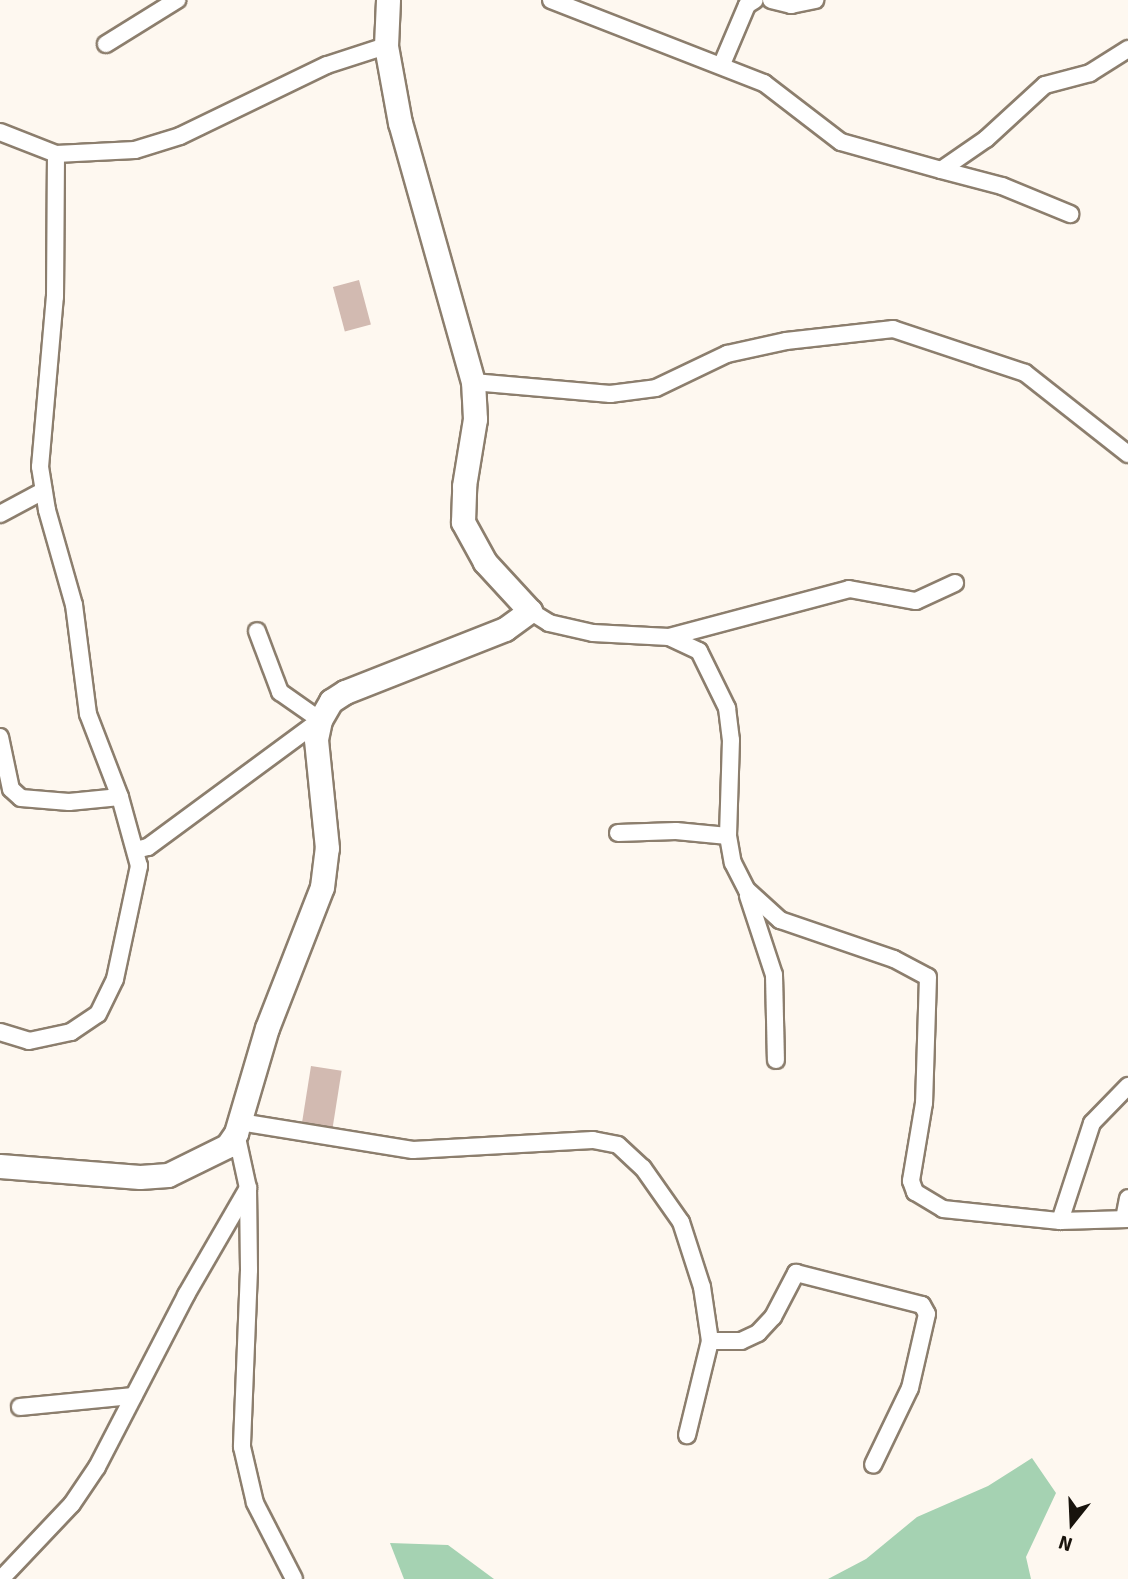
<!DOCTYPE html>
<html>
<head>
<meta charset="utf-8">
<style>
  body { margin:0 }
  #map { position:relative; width:1128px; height:1579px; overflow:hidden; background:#fef8f0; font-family:Signika,sans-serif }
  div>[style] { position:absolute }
  .green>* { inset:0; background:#a5d2b2 }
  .building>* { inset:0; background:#d2bab1; transform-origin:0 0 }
  .roads { filter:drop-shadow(2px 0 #8c7e6d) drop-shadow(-2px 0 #8c7e6d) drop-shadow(0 2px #8c7e6d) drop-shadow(0 -2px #8c7e6d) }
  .street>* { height:16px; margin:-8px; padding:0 8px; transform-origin:8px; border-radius:8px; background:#fff }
  .secondary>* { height:23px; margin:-11.5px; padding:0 11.5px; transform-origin:11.5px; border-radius:11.5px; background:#fff }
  span { translate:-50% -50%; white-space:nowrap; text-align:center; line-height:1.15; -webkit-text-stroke:6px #fef8f0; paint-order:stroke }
  .north { position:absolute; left:1037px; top:1488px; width:70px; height:70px; -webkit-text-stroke:5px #fef8f0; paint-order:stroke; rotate:198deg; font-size:19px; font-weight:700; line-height:28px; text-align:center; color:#18130c }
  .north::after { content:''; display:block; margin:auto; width:24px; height:32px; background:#18130c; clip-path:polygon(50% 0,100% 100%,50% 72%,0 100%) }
</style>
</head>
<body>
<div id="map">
  <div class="green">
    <div style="clip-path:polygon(1032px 1458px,1056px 1493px,1026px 1557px,1031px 1579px,828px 1579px,866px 1559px,917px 1517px,988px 1486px)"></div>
    <div style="clip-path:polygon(390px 1543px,448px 1545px,494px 1579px,404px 1579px)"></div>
  </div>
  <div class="building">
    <div style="left:359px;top:280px;width:46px;height:27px;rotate:75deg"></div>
    <div style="left:311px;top:1066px;width:31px;height:57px;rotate:9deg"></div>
  </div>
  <div class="roads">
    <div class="street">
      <div style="left:551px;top:0;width:229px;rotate:21.3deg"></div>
      <div style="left:764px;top:83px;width:97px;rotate:37.5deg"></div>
      <div style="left:841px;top:142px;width:104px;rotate:15.6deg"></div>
      <div style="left:941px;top:170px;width:55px;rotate:-34.6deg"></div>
      <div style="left:986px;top:139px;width:80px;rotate:-42.5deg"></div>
      <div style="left:1045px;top:85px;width:47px;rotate:-14.9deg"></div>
      <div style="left:1090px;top:73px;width:45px;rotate:-32.3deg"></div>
      <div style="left:771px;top:0;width:21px;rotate:14deg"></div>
      <div style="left:791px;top:5px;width:25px;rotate:-12deg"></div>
      <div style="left:106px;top:44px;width:84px;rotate:-31.8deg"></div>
      <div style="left:722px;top:64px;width:64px;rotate:-67deg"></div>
      <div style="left:747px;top:5px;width:9px;rotate:-32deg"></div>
      <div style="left:0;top:132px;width:60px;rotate:21.4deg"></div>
      <div style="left:56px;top:154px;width:79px;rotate:-2.9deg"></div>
      <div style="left:135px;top:150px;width:47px;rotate:-17.3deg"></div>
      <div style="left:180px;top:136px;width:163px;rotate:-25.8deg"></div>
      <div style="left:327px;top:65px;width:62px;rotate:-17.9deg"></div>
      <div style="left:941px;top:170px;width:63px;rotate:14.7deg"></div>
      <div style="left:1002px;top:186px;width:74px;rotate:22.4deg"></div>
      <div style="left:473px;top:382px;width:138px;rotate:5deg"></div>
      <div style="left:610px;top:394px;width:46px;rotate:-7.4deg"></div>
      <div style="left:656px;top:388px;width:79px;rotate:-25.6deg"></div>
      <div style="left:727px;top:354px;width:60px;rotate:-12.4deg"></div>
      <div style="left:786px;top:341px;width:108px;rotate:-6.4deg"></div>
      <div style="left:893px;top:329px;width:139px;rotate:18.4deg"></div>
      <div style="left:1025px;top:373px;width:131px;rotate:38.2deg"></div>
      <div style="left:0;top:514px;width:49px;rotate:-28.1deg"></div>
      <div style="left:530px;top:611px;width:22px;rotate:32deg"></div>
      <div style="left:549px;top:623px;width:45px;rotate:12.8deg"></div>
      <div style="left:593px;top:633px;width:76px;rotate:3deg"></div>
      <div style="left:669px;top:637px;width:33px;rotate:25deg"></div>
      <div style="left:699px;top:651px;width:64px;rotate:63.8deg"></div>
      <div style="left:727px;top:708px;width:32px;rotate:83deg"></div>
      <div style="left:731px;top:740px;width:96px;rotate:91.8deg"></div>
      <div style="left:728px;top:836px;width:27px;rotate:80deg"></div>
      <div style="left:733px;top:863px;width:30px;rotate:63deg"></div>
      <div style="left:747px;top:890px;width:45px;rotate:42.3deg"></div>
      <div style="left:780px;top:920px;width:120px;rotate:18.9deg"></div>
      <div style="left:894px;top:959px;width:38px;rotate:28deg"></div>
      <div style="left:928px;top:977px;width:126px;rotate:91.8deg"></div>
      <div style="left:924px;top:1103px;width:79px;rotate:99.5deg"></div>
      <div style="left:911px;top:1181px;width:12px;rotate:70deg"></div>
      <div style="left:915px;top:1192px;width:33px;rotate:31deg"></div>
      <div style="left:943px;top:1209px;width:118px;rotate:5.9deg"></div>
      <div style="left:1060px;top:1221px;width:68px;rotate:-1.7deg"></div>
      <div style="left:669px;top:637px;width:186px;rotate:-14.9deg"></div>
      <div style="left:849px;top:589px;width:68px;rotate:10.2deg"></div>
      <div style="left:916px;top:601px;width:43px;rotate:-24.8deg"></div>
      <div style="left:0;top:737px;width:53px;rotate:78.1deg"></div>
      <div style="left:11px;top:789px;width:13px;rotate:42deg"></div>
      <div style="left:21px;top:798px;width:48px;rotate:4.8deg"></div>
      <div style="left:69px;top:802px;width:51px;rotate:-5.6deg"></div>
      <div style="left:618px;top:833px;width:58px;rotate:-2deg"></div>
      <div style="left:676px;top:831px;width:52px;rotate:5.5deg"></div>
      <div style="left:136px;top:850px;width:12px;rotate:-14deg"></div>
      <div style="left:148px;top:847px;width:214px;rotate:-36.4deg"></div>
      <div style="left:320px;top:720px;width:49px;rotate:-145deg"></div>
      <div style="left:280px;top:692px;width:65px;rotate:-110.7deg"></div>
      <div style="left:748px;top:896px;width:83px;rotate:71.8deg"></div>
      <div style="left:774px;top:975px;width:85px;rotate:88.7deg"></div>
      <div style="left:0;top:1032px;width:30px;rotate:17deg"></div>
      <div style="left:29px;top:1041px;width:43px;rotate:-12.1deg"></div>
      <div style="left:71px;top:1032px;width:32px;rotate:-34deg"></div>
      <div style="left:98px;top:1014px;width:39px;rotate:-64deg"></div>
      <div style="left:115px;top:979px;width:116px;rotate:-78deg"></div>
      <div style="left:139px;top:866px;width:72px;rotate:-105.4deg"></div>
      <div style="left:120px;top:797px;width:89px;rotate:-111.1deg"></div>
      <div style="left:88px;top:714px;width:110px;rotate:-97.3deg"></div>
      <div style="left:74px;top:605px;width:99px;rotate:-105.9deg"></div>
      <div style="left:47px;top:510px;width:44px;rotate:-99.2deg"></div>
      <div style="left:40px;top:467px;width:171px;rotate:-85deg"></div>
      <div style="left:55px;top:297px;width:143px;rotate:-89.6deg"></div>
      <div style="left:240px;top:1122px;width:175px;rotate:9.2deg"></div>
      <div style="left:413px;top:1150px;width:180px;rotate:-3.2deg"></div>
      <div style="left:593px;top:1140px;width:25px;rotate:11deg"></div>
      <div style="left:618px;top:1145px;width:34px;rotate:43deg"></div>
      <div style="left:643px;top:1168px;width:66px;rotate:54.9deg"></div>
      <div style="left:681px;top:1222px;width:68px;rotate:72.1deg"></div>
      <div style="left:702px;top:1287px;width:55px;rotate:81.6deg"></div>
      <div style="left:710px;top:1341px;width:97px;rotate:103.7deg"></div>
      <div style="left:236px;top:1133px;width:56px;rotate:77.7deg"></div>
      <div style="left:248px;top:1188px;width:82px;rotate:89.3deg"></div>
      <div style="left:249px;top:1270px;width:177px;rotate:92.3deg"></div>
      <div style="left:242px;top:1447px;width:57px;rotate:76.9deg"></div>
      <div style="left:255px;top:1503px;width:85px;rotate:62.8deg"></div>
      <div style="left:1124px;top:1219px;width:21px;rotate:-79deg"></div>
      <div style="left:1060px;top:1221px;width:103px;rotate:-71.9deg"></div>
      <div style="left:1092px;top:1123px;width:52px;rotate:-45.8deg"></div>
      <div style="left:710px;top:1341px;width:31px"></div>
      <div style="left:741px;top:1341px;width:19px;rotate:-25deg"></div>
      <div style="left:758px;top:1333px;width:22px;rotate:-47deg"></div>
      <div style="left:773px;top:1317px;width:50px;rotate:-62.4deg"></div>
      <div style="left:796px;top:1273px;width:130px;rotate:14.3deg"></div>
      <div style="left:922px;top:1305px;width:10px;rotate:61deg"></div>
      <div style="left:927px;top:1314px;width:76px;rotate:102.9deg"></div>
      <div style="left:910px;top:1388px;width:85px;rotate:115.7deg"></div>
      <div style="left:20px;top:1407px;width:114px;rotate:-5.6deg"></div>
      <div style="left:1px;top:1579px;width:103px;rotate:-46.6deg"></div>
      <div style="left:72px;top:1504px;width:45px;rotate:-56deg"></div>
      <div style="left:97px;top:1467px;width:194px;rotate:-62.6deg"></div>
      <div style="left:186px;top:1295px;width:124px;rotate:-59.9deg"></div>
    </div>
    <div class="secondary">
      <div style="left:0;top:1166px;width:140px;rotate:4.5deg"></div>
      <div style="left:140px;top:1177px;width:28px;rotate:-4deg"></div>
      <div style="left:168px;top:1175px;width:66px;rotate:-26.2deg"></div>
      <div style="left:227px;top:1146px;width:16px;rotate:-55deg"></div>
      <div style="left:236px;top:1133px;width:109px;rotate:-73.6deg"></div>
      <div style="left:267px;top:1028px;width:151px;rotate:-68.7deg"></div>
      <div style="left:322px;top:887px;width:39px;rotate:-83deg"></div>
      <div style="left:327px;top:848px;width:110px;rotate:-95.8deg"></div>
      <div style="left:316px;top:739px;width:19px;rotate:-78deg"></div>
      <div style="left:320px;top:720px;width:22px;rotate:-60deg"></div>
      <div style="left:331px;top:701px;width:17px;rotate:-33deg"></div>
      <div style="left:345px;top:692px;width:172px;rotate:-21.5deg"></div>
      <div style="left:505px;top:629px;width:31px;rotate:-36deg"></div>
      <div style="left:530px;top:611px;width:67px;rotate:-132.6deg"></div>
      <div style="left:485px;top:562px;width:46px;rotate:-118.8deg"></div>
      <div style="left:463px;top:522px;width:36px;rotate:-88deg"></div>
      <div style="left:464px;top:486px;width:68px;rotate:-80.7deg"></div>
      <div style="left:475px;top:419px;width:37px;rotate:-93deg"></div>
      <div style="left:473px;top:382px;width:269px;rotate:-105.7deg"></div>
      <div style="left:400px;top:123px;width:78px;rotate:-100.3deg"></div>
      <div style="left:386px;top:46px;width:46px;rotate:-87.5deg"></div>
    </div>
  </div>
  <div class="north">N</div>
</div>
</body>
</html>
